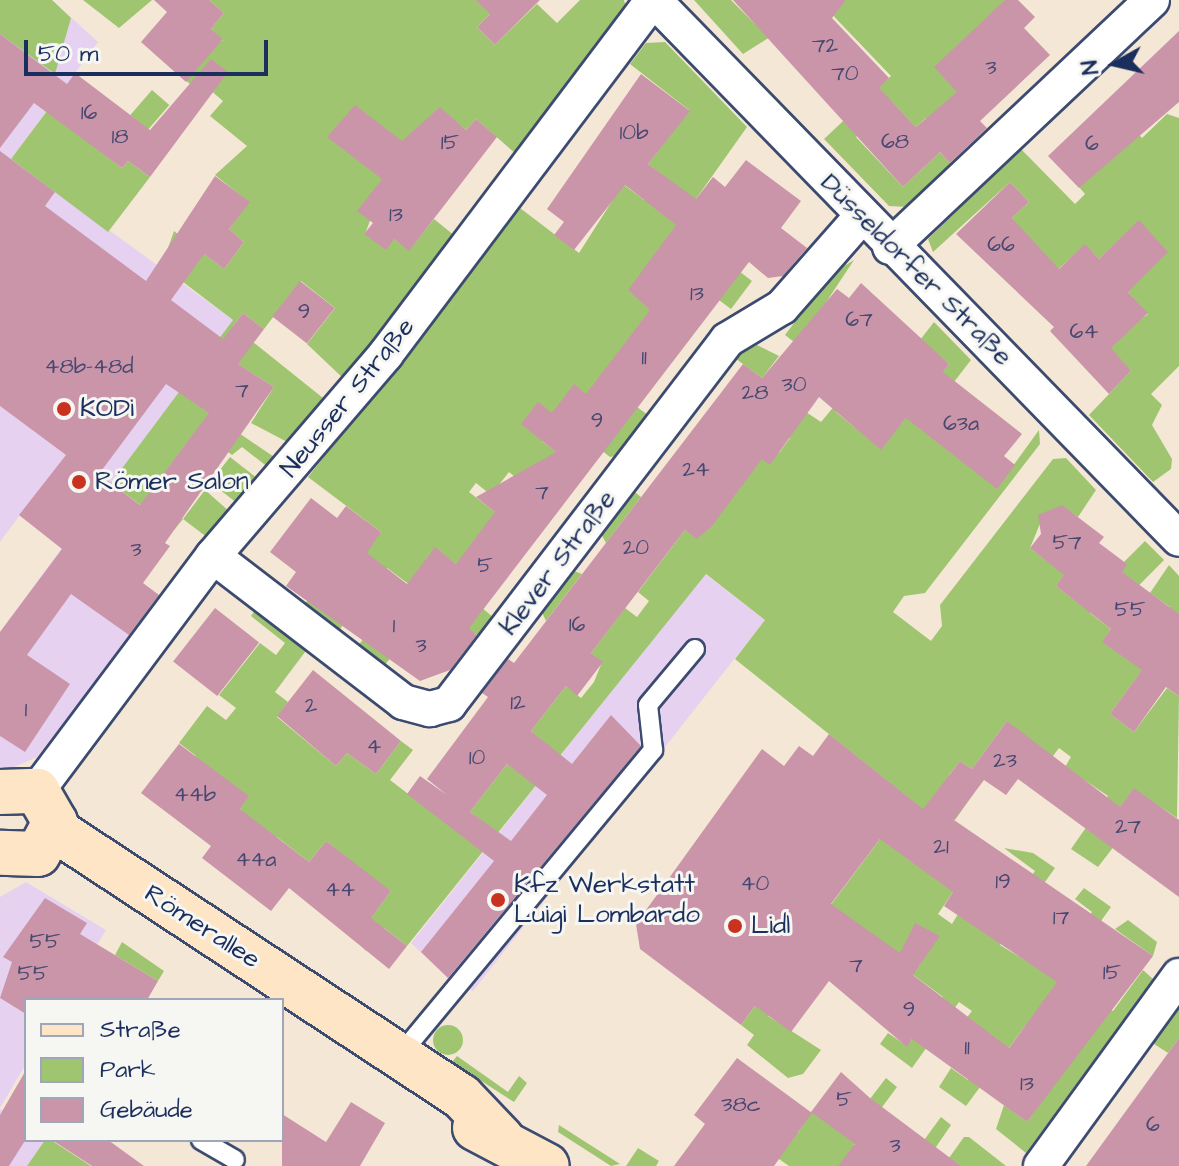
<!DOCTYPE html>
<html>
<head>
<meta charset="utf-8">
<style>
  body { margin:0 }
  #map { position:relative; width:1179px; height:1166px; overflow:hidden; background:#f5e7d6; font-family:"Architects Daughter",sans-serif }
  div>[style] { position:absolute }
  .built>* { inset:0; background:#e6d2f0 }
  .green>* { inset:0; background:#a0c570; transform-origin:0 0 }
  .round { border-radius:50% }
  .building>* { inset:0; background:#ca95a9; transform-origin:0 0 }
  .roads { filter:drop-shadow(2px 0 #3c4b70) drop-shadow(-2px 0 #3c4b70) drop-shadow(0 2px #3c4b70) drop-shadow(0 -2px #3c4b70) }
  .lane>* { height:18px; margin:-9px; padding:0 9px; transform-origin:9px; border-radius:9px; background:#fff }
  .street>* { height:34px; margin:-17px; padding:0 17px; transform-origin:17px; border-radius:17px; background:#fff }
  .secondary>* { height:44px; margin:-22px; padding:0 22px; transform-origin:22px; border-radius:22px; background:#fee5c5 }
  .dots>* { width:22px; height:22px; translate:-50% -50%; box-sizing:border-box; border:4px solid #f6f6f2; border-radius:50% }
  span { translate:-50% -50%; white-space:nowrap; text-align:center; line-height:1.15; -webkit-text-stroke:6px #f6f6f2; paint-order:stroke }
  .number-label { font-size:22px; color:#474871 }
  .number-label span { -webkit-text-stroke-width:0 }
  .street-label { font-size:26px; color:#1b2f5e }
  .poi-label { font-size:26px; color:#1b2f5e }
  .left { translate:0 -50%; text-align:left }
  .legend { position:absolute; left:24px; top:998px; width:260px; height:144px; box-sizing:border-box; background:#f6f6f2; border:2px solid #9ea6b7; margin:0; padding:10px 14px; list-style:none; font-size:24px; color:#1b2f5e }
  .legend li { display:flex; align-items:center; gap:16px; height:40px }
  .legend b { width:40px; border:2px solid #9ea6b7 }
  .north { position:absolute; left:1075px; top:24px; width:80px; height:80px; -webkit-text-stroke:6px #f6f6f2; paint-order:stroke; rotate:262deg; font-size:22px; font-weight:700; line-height:32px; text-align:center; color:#1b2f5e }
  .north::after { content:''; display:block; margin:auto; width:28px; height:36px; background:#1b2f5e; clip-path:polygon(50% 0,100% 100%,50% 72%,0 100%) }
  .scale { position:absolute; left:24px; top:40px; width:244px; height:36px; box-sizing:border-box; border:4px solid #1b2f5e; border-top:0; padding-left:10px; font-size:24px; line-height:28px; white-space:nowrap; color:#1b2f5e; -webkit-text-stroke:6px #f6f6f2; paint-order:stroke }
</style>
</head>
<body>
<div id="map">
  <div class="built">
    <div style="clip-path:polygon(0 0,52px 0,98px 42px,11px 159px,233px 320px,73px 534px,162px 597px,37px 757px,10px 769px,0 768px,0 632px,72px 534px,29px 503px,0 542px)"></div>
    <div style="clip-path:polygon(705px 574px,765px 620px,473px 991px,449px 979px,411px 943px)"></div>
    <div style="clip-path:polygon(26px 882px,106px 930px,64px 1000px,26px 1000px,26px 1064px,0 1108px,0 897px)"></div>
    <div style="clip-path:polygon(0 1109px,26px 1125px,26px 1140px,45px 1140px,27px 1166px,0 1166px)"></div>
  </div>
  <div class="green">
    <div style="clip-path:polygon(0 0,52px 0,71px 18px,55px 74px,0 34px)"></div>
    <div style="clip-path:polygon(83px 0,152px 0,119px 28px)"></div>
    <div style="clip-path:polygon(209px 0,484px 0,490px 14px,477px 27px,495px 45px,537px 4px,557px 23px,580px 0,624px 0,627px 11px,517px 155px,476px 119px,466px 130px,440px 108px,398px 146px,365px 234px,394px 239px,409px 250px,434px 219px,455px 236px,345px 380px,307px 344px,335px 308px,301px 281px,264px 329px,243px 313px,233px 326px,328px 402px,291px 444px,251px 423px,274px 387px,233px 361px,187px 381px,233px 320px,183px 282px,167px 251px,174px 231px,224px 269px,244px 242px,229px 229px,249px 202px,215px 175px,247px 146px,210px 116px,223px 101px,196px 78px,190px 84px,173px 70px,223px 40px,211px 29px,224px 13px)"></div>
    <div style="clip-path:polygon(694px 0,731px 0,755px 24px,778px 0,1009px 0,963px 87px,950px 140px,926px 118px,916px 127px,892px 102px,856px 137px,903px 187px,940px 152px,951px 164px,908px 207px,889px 206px,824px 139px,891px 76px,822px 4px,743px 54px)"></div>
    <div style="clip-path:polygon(665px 42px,747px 127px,686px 213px,718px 255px,752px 281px,731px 309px,719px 300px,639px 298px,672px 327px,599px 378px,649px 416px,619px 455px,610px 457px,560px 418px,542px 441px,566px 459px,520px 481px,509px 472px,491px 495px,476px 483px,469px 492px,533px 541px,456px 564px,435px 548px,426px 559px,495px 619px,480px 637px,387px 568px,337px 633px,302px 606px,381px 532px,308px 477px,520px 208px,579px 253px,623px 184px,644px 200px,662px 175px,648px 164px,689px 110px,630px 64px,646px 43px)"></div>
    <div style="left:152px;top:90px;width:23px;height:33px;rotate:41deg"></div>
    <div style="clip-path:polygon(47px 111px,122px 168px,128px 161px,150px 177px,108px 232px,11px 159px)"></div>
    <div style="clip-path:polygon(1167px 114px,1179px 118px,1179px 366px,1151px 394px,1162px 405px,1152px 425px,1172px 459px,1171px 469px,1153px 482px,1089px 415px,1131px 371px,1102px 347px,1148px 314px,1128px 292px,1139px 221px,1099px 259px,1085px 245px,1053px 274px,1012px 218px,1029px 202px,1010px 182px,933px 252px,928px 239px,1021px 149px,1075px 204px,1085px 194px,1079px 187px,1137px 132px,1142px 138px)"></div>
    <div style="clip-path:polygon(854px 260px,811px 325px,857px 361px,877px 360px,836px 412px,881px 449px,949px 364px,920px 340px,934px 322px,971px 360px,919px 427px,997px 488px,1039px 430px,1040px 444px,925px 593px,904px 596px,893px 612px,931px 641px,942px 626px,940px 605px,1053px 459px,1066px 458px,1096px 490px,1078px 517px,1062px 506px,1055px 516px,1044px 514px,1030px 548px,1065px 575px,1056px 586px,1077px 602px,1095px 580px,1108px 589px,1090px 613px,1111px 629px,1103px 642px,1130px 661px,1170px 607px,1150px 593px,1169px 565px,1179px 576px,1179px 620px,1110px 714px,1134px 732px,1167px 688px,1179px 696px,1177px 818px,1134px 789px,1100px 833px,1115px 845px,1098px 867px,1071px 849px,1108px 796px,1065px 767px,1071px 757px,1059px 748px,1034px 781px,1022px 773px,1037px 752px,1007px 721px,972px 769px,960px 761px,949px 775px,974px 793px,955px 820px,941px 811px,907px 858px,955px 889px,938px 914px,952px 924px,970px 894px,1002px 916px,1035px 871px,1004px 848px,1033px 853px,1055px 868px,1000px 945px,1033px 965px,1048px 945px,1060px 954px,1092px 912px,1075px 899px,1084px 888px,1111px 907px,1051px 991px,1064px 1001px,1076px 985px,1113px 1011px,1143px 970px,1153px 979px,1026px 1153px,996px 1129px,1004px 1105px,1027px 1122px,1062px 1073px,1028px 1048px,1038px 1034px,1025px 1026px,966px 1106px,939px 1087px,951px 1068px,968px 1080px,997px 1039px,964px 1021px,972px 1011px,959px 1002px,912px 1068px,880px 1044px,888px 1033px,907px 1046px,943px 997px,912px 974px,920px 965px,908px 956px,866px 1012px,856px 1001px,889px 955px,860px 925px,823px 976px,805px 967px,768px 1016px,821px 1050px,803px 1074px,788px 1078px,747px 1045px,754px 1035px,741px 1025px,910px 799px,735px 659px,765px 620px,706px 574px,407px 946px,384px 928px,366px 951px,355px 939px,391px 891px,337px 858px,341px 853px,326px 841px,309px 862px,277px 837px,273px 842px,240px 809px,248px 796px,192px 761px,196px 756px,179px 743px,207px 706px,226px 720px,236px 708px,219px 695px,260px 643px,276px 655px,285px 643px,251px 616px,256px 609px,308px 648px,275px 692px,288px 702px,277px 717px,336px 766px,347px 753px,376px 774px,401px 741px,413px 750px,390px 780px,467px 839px,482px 821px,470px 812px,507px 764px,519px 772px,543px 741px,531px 731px,566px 686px,581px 698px,594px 682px,602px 662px,591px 653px,625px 608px,637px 617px,649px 601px,638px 592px,685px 530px,697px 538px,741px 487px,727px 475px,744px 452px,756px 461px,768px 445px,779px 453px,790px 438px,780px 430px,797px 406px,821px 422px,851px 386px,785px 335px,831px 274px)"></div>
    <div style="clip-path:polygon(757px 345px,779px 356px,762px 378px,732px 356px)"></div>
    <div style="clip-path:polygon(179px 392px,277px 459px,269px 468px,242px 447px,232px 455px,198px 429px,149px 493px,183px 519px,205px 490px,230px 512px,208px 538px,183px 519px,174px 530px,111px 483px)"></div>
    <div style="left:230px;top:457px;width:37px;height:32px;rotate:38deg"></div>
    <div style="clip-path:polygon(631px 489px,641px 497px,606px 543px,599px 530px)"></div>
    <div style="left:1145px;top:541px;width:27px;height:39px;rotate:45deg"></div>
    <div style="clip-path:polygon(569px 569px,582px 574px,546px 621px,540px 608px)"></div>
    <div style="left:365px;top:637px;width:33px;height:16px;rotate:39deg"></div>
    <div style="clip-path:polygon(1128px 920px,1157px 942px,1153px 956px,1115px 929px)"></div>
    <div style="clip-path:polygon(122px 942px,164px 971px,158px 981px,115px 955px)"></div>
    <div style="clip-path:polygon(1179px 1008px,1179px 1038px,1168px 1053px,1151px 1042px)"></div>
    <div class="round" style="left:433px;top:1025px;width:30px;height:30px"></div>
    <div style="clip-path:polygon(457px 1056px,508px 1092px,519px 1076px,527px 1083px,514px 1102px,452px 1062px)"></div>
    <div style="clip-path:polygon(886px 1078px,897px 1087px,854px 1145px,883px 1166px,789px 1166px,766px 1150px,785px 1124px,798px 1133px,812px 1111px,843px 1134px)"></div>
    <div style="clip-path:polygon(941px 1117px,951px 1125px,923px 1166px,905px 1166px)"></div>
    <div style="clip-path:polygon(559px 1125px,620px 1164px,611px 1166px,558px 1132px)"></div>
    <div style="clip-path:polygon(964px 1137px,969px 1137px,1006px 1166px,961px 1166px,949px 1158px)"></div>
    <div style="clip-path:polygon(45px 1140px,51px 1140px,91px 1166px,27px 1166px)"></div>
    <div style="clip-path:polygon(638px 1148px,659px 1161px,656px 1166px,626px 1166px)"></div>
  </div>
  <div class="building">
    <div style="clip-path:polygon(154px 0,209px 0,224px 13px,211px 29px,223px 39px,186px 82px,141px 42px,167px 12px)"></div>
    <div style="clip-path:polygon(476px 0,540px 0,495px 45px,477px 27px,490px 14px)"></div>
    <div style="clip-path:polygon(733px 0,846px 0,832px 18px,889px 78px,879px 88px,916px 127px,957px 92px,934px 67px,1005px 0,1018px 0,1035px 17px,1024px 28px,1050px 55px,980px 121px,987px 128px,950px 163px,940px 152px,903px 187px)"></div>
    <div style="clip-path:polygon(1179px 31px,1179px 102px,1079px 188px,1048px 156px)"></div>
    <div style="clip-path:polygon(0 34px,67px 84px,75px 73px,150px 130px,211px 59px,228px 72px,150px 177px,128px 161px,122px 168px,34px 103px,0 148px)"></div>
    <div style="clip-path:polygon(641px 74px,690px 111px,648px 164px,696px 199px,713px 177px,725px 187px,746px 160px,801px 201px,781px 228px,807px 248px,783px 276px,768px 278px,749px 262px,469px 628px,477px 635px,450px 670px,420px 681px,286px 586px,296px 572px,270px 552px,311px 498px,337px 518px,346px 506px,381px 532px,367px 553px,407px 584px,435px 547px,456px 564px,495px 512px,476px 497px,556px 452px,521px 424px,538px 402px,552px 413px,574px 384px,586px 394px,650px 310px,628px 290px,676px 225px,625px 185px,574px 250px,554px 235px,564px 222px,547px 209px)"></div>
    <div style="clip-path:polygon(355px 105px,402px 141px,440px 107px,466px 130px,476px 119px,497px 137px,409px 251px,394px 239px,386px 250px,364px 234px,373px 223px,357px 211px,382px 179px,327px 137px)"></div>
    <div style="clip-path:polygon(evenodd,0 151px,55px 192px,45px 206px,146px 281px,215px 176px,250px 202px,229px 229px,244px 242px,224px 269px,204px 254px,171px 300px,223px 339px,243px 313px,264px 329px,238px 364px,274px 387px,165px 543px,170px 546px,143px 583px,159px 595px,129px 635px,71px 594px,27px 655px,70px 684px,25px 752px,0 736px,0 632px,62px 549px,19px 515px,66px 455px,0 406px,0 151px,166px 384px,209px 413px,140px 505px,99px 474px,166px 384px)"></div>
    <div style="clip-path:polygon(1010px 182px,1029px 202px,1012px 218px,1059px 269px,1085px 244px,1099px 259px,1139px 220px,1168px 252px,1128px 292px,1148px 313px,1111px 348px,1131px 371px,1109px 394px,1050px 331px,1054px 327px,956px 234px)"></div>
    <div style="left:300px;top:281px;width:44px;height:45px;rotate:38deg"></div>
    <div style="clip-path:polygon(evenodd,861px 283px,949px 364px,943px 372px,1022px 434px,1004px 456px,1015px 465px,997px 489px,906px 418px,881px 450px,819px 397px,770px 465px,762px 459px,712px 526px,697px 539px,685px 530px,591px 653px,603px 662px,577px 696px,566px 686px,531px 731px,572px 764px,611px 715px,641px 746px,448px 978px,421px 952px,494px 861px,407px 794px,420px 776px,447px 795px,427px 779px,488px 697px,482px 693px,508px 659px,514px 663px,743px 364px,762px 378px,837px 289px,849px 298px,861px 283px,507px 764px,547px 795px,511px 841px,470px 812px,507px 764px)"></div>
    <div style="clip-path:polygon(1062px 505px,1104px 537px,1099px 543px,1127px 564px,1122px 572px,1179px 614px,1179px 696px,1166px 687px,1134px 732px,1110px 714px,1142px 670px,1102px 642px,1111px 629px,1056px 586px,1064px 575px,1030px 548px,1041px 534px,1038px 515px)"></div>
    <div style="left:215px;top:608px;width:56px;height:68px;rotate:38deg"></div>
    <div style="clip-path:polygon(313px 670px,401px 741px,376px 774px,347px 753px,336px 766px,277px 716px)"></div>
    <div style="clip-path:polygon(evenodd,1007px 721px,1120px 807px,1134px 788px,1179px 820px,1179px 897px,1018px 779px,1006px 795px,984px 780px,954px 820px,1153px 956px,1027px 1122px,912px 1039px,907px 1047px,829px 981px,791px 1032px,755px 1006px,741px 1025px,640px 949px,636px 924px,762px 749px,784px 766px,799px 746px,813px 756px,829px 734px,923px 809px,960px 761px,972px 769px,1007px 721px,880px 839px,953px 892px,944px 906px,1057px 982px,1009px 1048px,913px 975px,940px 936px,915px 923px,900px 953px,831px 904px,880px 839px)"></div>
    <div style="clip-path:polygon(179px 744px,249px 796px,240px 809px,309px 862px,326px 841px,391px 891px,371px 918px,407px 946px,389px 969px,289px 888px,271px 911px,202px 858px,211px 846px,141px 793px)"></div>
    <div style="clip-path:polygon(45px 898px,87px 923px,80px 934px,158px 981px,147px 1000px,26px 1000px,26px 1014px,0 998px,12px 962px,3px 957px)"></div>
    <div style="clip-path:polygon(1179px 1038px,1179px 1166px,1086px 1166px)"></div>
    <div style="clip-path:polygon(737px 1058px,812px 1113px,774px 1166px,674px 1166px,705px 1124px,694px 1115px)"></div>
    <div style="clip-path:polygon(26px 1070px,26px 1139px,9px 1166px,0 1166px,0 1115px)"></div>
    <div style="clip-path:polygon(841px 1072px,870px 1098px,961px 1166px,838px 1166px,855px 1144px,811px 1112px)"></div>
    <div style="clip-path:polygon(351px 1102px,385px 1123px,360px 1166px,282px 1166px,282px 1114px,326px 1142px)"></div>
    <div style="clip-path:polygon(52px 1140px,108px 1140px,144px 1166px,92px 1166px)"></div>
  </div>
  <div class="roads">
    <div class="lane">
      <div style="left:399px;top:1056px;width:398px;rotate:-50.3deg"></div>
      <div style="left:653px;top:750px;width:45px;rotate:-96.3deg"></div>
      <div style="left:648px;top:705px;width:73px;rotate:-50deg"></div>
      <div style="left:201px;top:1140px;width:39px;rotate:30deg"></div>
    </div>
    <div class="street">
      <div style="left:654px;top:0;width:752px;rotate:45.75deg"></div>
      <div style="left:890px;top:247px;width:360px;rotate:-43.3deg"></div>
      <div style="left:213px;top:556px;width:240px;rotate:37.5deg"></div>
      <div style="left:403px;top:702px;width:28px;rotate:15deg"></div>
      <div style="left:430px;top:709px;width:20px;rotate:-15deg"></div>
      <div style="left:449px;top:704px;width:458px;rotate:-52.6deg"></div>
      <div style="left:727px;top:340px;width:64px;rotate:-31deg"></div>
      <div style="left:782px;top:307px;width:120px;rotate:-48.7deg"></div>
      <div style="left:37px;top:791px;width:294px;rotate:-53.2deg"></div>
      <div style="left:213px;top:556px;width:266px;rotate:-49.4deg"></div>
      <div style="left:386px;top:354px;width:443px;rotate:-53deg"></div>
      <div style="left:1041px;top:1166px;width:235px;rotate:-54deg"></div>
    </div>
    <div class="secondary">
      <div style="left:0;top:792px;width:37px;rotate:-2deg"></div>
      <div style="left:37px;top:791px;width:36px;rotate:60deg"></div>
      <div style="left:55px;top:822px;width:36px;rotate:118deg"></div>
      <div style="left:38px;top:854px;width:38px;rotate:-178deg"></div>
      <div style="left:54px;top:829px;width:487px;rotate:33.3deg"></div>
      <div style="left:461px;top:1096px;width:59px;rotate:46.4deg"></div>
      <div style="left:475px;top:1128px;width:81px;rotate:27.8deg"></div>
    </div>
  </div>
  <div class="dots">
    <div style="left:64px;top:409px;background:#c8321e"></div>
    <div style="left:79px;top:482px;background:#c8321e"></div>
    <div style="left:498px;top:900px;background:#c8321e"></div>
    <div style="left:735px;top:926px;background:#c8321e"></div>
  </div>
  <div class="number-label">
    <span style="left:825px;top:46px">72</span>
    <span style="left:991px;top:68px">3</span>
    <span style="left:845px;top:74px">70</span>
    <span style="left:89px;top:113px">16</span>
    <span style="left:634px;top:133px">10b</span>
    <span style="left:120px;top:137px">18</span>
    <span style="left:895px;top:142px">68</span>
    <span style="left:450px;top:143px">15</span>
    <span style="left:1092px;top:144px">6</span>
    <span style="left:396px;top:215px">13</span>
    <span style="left:1001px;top:245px">66</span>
    <span style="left:697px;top:294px">13</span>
    <span style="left:304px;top:312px">9</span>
    <span style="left:859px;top:320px">67</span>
    <span style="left:1084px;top:332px">64</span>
    <span style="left:644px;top:358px">11</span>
    <span style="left:89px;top:367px">48b-48d</span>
    <span style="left:794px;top:385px">30</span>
    <span style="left:242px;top:391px">7</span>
    <span style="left:755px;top:393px">28</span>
    <span style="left:597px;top:421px">9</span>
    <span style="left:961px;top:424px">63a</span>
    <span style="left:696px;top:470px">24</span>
    <span style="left:542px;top:493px">7</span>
    <span style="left:1067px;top:543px">57</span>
    <span style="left:636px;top:548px">20</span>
    <span style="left:136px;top:550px">3</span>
    <span style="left:485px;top:566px">5</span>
    <span style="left:1130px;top:610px">55</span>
    <span style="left:577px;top:625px">16</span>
    <span style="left:394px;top:626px">1</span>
    <span style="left:421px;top:646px">3</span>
    <span style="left:518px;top:703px">12</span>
    <span style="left:311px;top:706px">2</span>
    <span style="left:26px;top:710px">1</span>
    <span style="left:374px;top:747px">4</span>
    <span style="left:477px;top:758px">10</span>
    <span style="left:1005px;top:761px">23</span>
    <span style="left:195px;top:795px">44b</span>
    <span style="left:1128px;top:827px">27</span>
    <span style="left:941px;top:847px">21</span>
    <span style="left:256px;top:860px">44a</span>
    <span style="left:1003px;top:882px">19</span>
    <span style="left:755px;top:884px">40</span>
    <span style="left:340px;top:890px">44</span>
    <span style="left:1061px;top:918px">17</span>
    <span style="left:45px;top:942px">55</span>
    <span style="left:856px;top:966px">7</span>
    <span style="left:1112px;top:973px">15</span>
    <span style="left:33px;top:974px">55</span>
    <span style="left:909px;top:1010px">9</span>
    <span style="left:967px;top:1048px">11</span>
    <span style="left:1027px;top:1084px">13</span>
    <span style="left:844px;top:1100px">5</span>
    <span style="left:741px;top:1105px">38c</span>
    <span style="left:1153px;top:1125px">6</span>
    <span style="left:895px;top:1146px">3</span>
  </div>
  <div class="street-label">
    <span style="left:916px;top:270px;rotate:45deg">Düsseldorfer Straße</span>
    <span style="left:348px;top:398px;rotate:-51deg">Neusser Straße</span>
    <span style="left:558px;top:563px;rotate:-53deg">Klever Straße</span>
    <span style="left:202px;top:927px;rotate:33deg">Römerallee</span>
  </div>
  <div class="poi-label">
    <span class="left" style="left:80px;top:409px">KODi</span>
    <span class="left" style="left:95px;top:482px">Römer Salon</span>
    <span class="left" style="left:514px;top:900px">Kfz Werkstatt<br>Luigi Lombardo</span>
    <span class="left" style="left:751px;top:926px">Lidl</span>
  </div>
  <ul class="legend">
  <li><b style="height:10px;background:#fee5c5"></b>Straße</li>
  <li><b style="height:22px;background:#a0c570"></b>Park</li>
  <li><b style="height:22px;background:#ca95a9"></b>Gebäude</li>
  </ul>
  <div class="north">N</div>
  <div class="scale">50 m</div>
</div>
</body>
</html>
